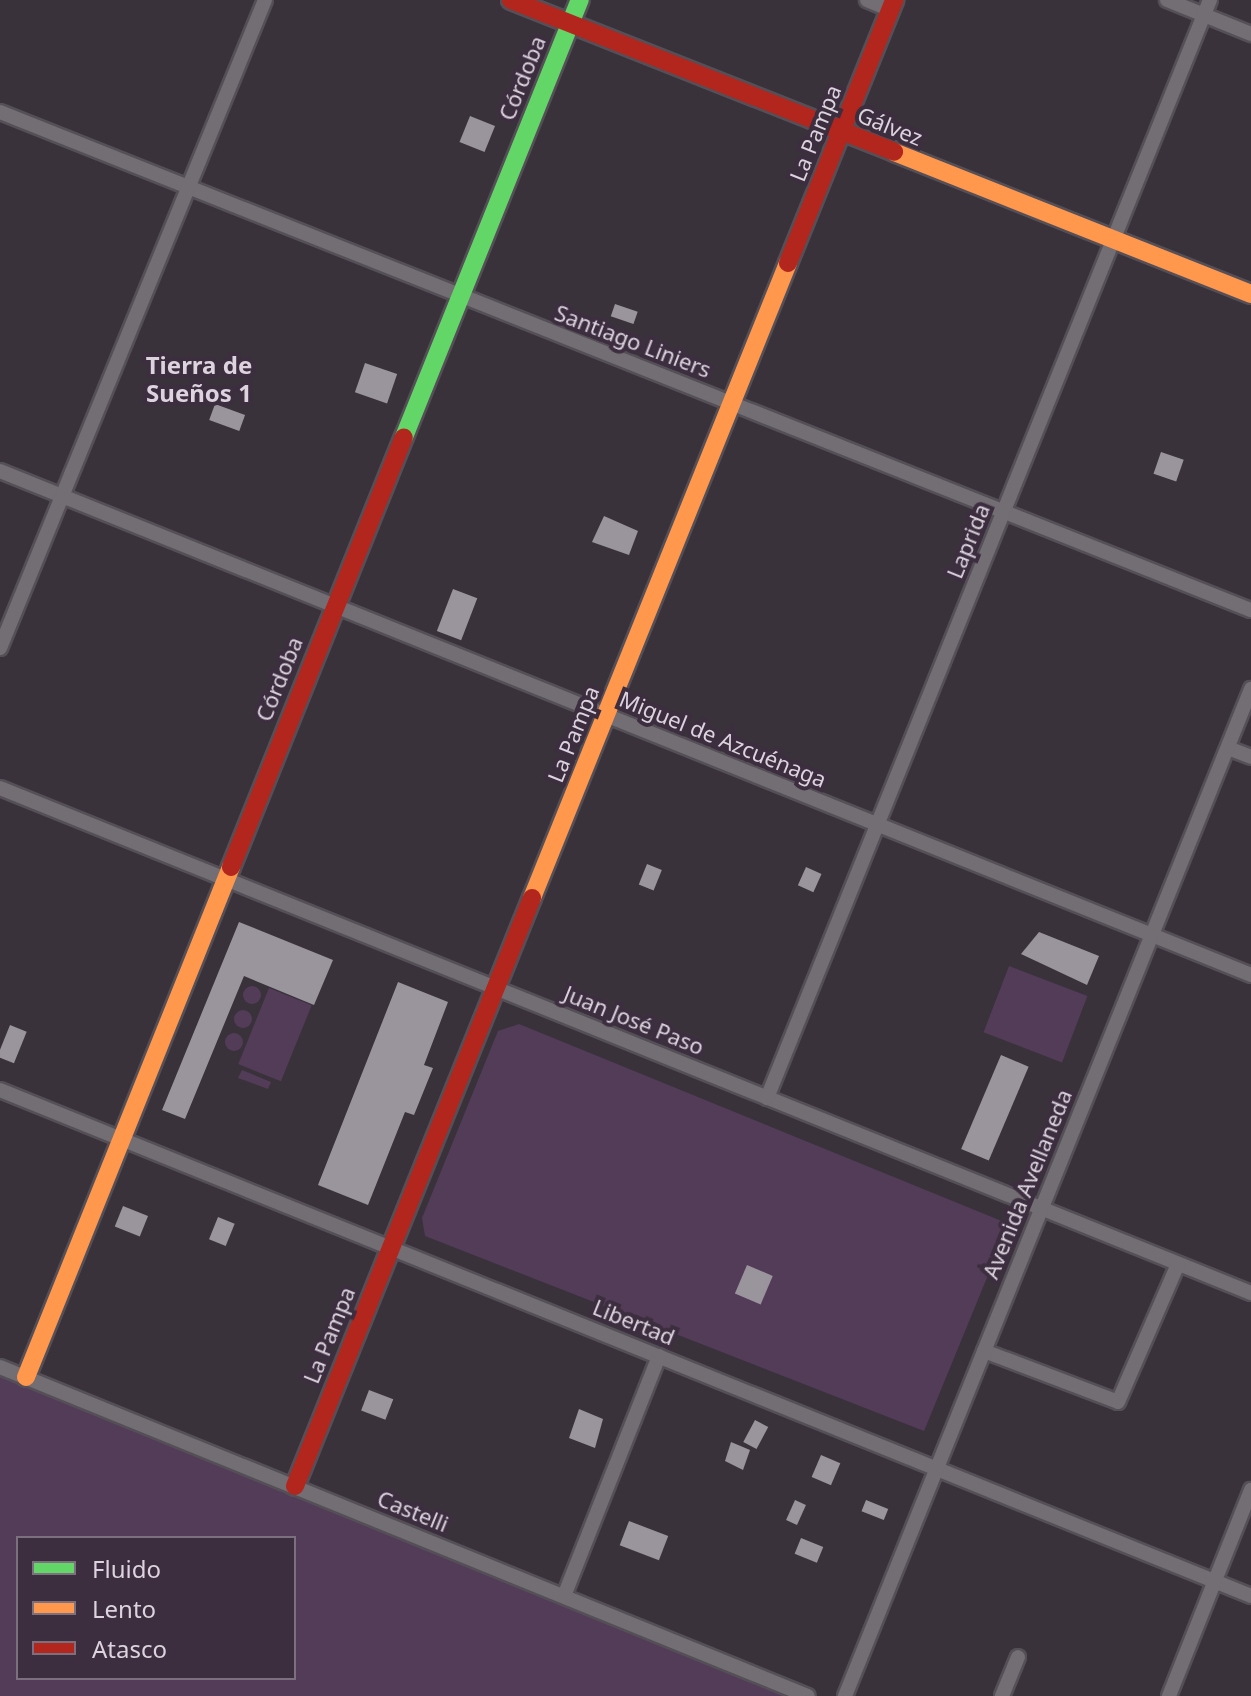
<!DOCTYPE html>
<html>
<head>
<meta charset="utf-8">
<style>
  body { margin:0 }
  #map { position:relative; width:1251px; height:1696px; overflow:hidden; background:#39323b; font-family:"Noto Sans",sans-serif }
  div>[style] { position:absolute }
  .green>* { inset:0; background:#533c58; transform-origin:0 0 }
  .round { border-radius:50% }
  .building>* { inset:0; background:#9a949c; transform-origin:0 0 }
  .roads { filter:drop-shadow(2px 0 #554f57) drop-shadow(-2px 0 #554f57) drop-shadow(0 2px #554f57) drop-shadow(0 -2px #554f57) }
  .street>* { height:14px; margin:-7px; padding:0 7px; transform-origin:7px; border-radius:7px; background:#736d74 }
  .fast>* { height:18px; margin:-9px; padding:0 9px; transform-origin:9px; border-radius:9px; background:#63d668 }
  .slow>* { height:18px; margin:-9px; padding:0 9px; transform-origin:9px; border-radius:9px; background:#ff974d }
  .jam>* { height:18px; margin:-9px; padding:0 9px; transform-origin:9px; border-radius:9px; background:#b3261e }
  span { translate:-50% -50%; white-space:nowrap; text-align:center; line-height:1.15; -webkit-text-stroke:8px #3c2e3f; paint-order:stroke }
  .street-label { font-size:22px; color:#dcd3de }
  .neighbourhood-label { font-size:24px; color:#dcd3de; font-weight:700 }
  .legend { position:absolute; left:16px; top:1536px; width:280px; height:144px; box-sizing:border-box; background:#3c2e3f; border:2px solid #7c707f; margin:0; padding:10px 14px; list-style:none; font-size:24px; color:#dcd3de }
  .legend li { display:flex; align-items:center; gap:16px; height:40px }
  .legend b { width:40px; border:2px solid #7c707f }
</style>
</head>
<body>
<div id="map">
  <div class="green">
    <div style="left:1009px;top:966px;width:84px;height:71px;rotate:21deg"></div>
    <div class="round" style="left:243px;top:986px;width:18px;height:18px"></div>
    <div style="left:269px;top:988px;width:46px;height:82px;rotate:22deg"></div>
    <div class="round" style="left:234px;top:1010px;width:18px;height:18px"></div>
    <div style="clip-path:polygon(519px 1024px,1009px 1224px,924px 1431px,425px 1236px,422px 1218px,498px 1031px)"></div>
    <div class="round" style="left:225px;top:1033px;width:18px;height:18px"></div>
    <div style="clip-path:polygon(242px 1070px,271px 1082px,268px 1089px,238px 1078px)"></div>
    <div style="clip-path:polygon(evenodd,0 1367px,808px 1696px,0 1696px,0 1367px,18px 1538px,294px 1538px,294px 1678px,18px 1678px,18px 1538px)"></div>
  </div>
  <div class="building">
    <div style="left:470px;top:116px;width:27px;height:28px;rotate:22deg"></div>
    <div style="left:615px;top:304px;width:24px;height:13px;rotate:19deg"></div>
    <div style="left:365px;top:363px;width:34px;height:31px;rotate:19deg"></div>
    <div style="left:215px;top:404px;width:32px;height:17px;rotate:20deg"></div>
    <div style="left:1161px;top:452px;width:24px;height:23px;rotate:19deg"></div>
    <div style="clip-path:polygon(604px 516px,638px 531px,629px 555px,592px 542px)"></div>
    <div style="left:453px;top:589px;width:26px;height:45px;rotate:21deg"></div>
    <div style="left:647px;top:864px;width:16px;height:22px;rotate:22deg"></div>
    <div style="left:806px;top:867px;width:17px;height:20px;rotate:24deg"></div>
    <div style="clip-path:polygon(239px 922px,333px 960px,314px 1005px,244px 976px,185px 1119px,162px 1110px)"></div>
    <div style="clip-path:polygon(1039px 932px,1099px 956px,1087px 985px,1021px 954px)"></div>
    <div style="clip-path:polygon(398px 982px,448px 1002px,424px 1065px,433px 1068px,414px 1115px,405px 1112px,368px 1205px,318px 1185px)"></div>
    <div style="left:10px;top:1025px;width:18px;height:34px;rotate:22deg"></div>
    <div style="left:1001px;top:1055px;width:30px;height:102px;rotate:23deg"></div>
    <div style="left:123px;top:1206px;width:27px;height:22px;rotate:22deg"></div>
    <div style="left:218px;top:1217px;width:18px;height:24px;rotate:22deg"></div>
    <div style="left:747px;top:1265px;width:28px;height:31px;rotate:23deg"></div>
    <div style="left:369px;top:1390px;width:26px;height:22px;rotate:21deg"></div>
    <div style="clip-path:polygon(579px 1409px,603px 1419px,595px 1448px,569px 1438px)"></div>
    <div style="left:755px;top:1420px;width:15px;height:25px;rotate:28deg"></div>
    <div style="clip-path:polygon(731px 1442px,750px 1450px,743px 1470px,725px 1461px)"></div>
    <div style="left:821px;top:1455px;width:21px;height:24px;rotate:23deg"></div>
    <div style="left:795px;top:1500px;width:12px;height:22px;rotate:24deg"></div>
    <div style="left:866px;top:1500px;width:24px;height:12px;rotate:22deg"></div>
    <div style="left:629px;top:1521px;width:42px;height:26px;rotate:21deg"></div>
    <div style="left:801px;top:1538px;width:24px;height:17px;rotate:22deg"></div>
  </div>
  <div class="roads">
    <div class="street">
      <div style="left:867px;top:0;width:26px;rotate:23deg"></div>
      <div style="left:1167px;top:0;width:91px;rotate:22deg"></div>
      <div style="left:0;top:112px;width:1346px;rotate:21.71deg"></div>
      <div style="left:0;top:471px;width:1349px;rotate:21.94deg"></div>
      <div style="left:0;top:648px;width:700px;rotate:-67.76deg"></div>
      <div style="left:1228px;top:748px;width:25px;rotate:21deg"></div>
      <div style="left:0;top:788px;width:1349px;rotate:21.98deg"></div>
      <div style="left:0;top:1090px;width:1349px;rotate:22.02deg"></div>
      <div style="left:767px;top:1098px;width:1184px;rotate:-68.03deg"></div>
      <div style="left:984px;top:1351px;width:143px;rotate:20.8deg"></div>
      <div style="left:1118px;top:1402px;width:150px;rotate:-66.5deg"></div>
      <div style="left:0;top:1367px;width:872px;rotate:22.16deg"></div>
      <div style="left:564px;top:1596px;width:258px;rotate:-68.4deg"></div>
      <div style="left:845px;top:1696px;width:1086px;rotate:-68.04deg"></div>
      <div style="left:1002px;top:1696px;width:42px;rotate:-67.7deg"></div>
      <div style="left:1169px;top:1696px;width:222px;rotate:-68.3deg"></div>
    </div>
    <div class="fast">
      <div style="left:404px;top:437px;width:471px;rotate:-68.1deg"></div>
    </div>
    <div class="slow">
      <div style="left:894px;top:152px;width:384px;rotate:21.7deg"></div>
      <div style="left:532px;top:898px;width:685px;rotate:-68.04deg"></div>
      <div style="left:26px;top:1377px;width:550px;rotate:-68.1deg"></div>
    </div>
    <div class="jam">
      <div style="left:511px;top:0;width:412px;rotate:21.6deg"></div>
      <div style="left:788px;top:263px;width:284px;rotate:-68deg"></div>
      <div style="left:231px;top:867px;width:463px;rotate:-68.1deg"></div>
      <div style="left:295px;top:1486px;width:634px;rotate:-68.05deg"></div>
    </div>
  </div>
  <div class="street-label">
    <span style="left:522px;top:78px;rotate:-68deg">Córdoba</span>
    <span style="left:890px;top:126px;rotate:22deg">Gálvez</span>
    <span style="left:815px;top:133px;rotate:-68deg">La Pampa</span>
    <span style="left:633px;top:341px;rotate:21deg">Santiago Liniers</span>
    <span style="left:968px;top:541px;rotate:-68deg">Laprida</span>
    <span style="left:279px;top:679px;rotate:-68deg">Córdoba</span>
    <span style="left:573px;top:734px;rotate:-68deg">La Pampa</span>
    <span style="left:723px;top:739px;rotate:22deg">Miguel de Azcuénaga</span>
    <span style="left:634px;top:1020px;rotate:22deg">Juan José Paso</span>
    <span style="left:1027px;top:1184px;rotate:-68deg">Avenida Avellaneda</span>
    <span style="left:634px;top:1322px;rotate:22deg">Libertad</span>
    <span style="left:329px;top:1335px;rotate:-68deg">La Pampa</span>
    <span style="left:413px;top:1511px;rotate:22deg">Castelli</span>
  </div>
  <div class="neighbourhood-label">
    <span style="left:199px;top:379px">Tierra de<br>Sueños 1</span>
  </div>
  <ul class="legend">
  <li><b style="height:10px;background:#63d668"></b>Fluido</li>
  <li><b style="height:10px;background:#ff974d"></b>Lento</li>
  <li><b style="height:10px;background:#b3261e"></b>Atasco</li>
  </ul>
</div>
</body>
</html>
